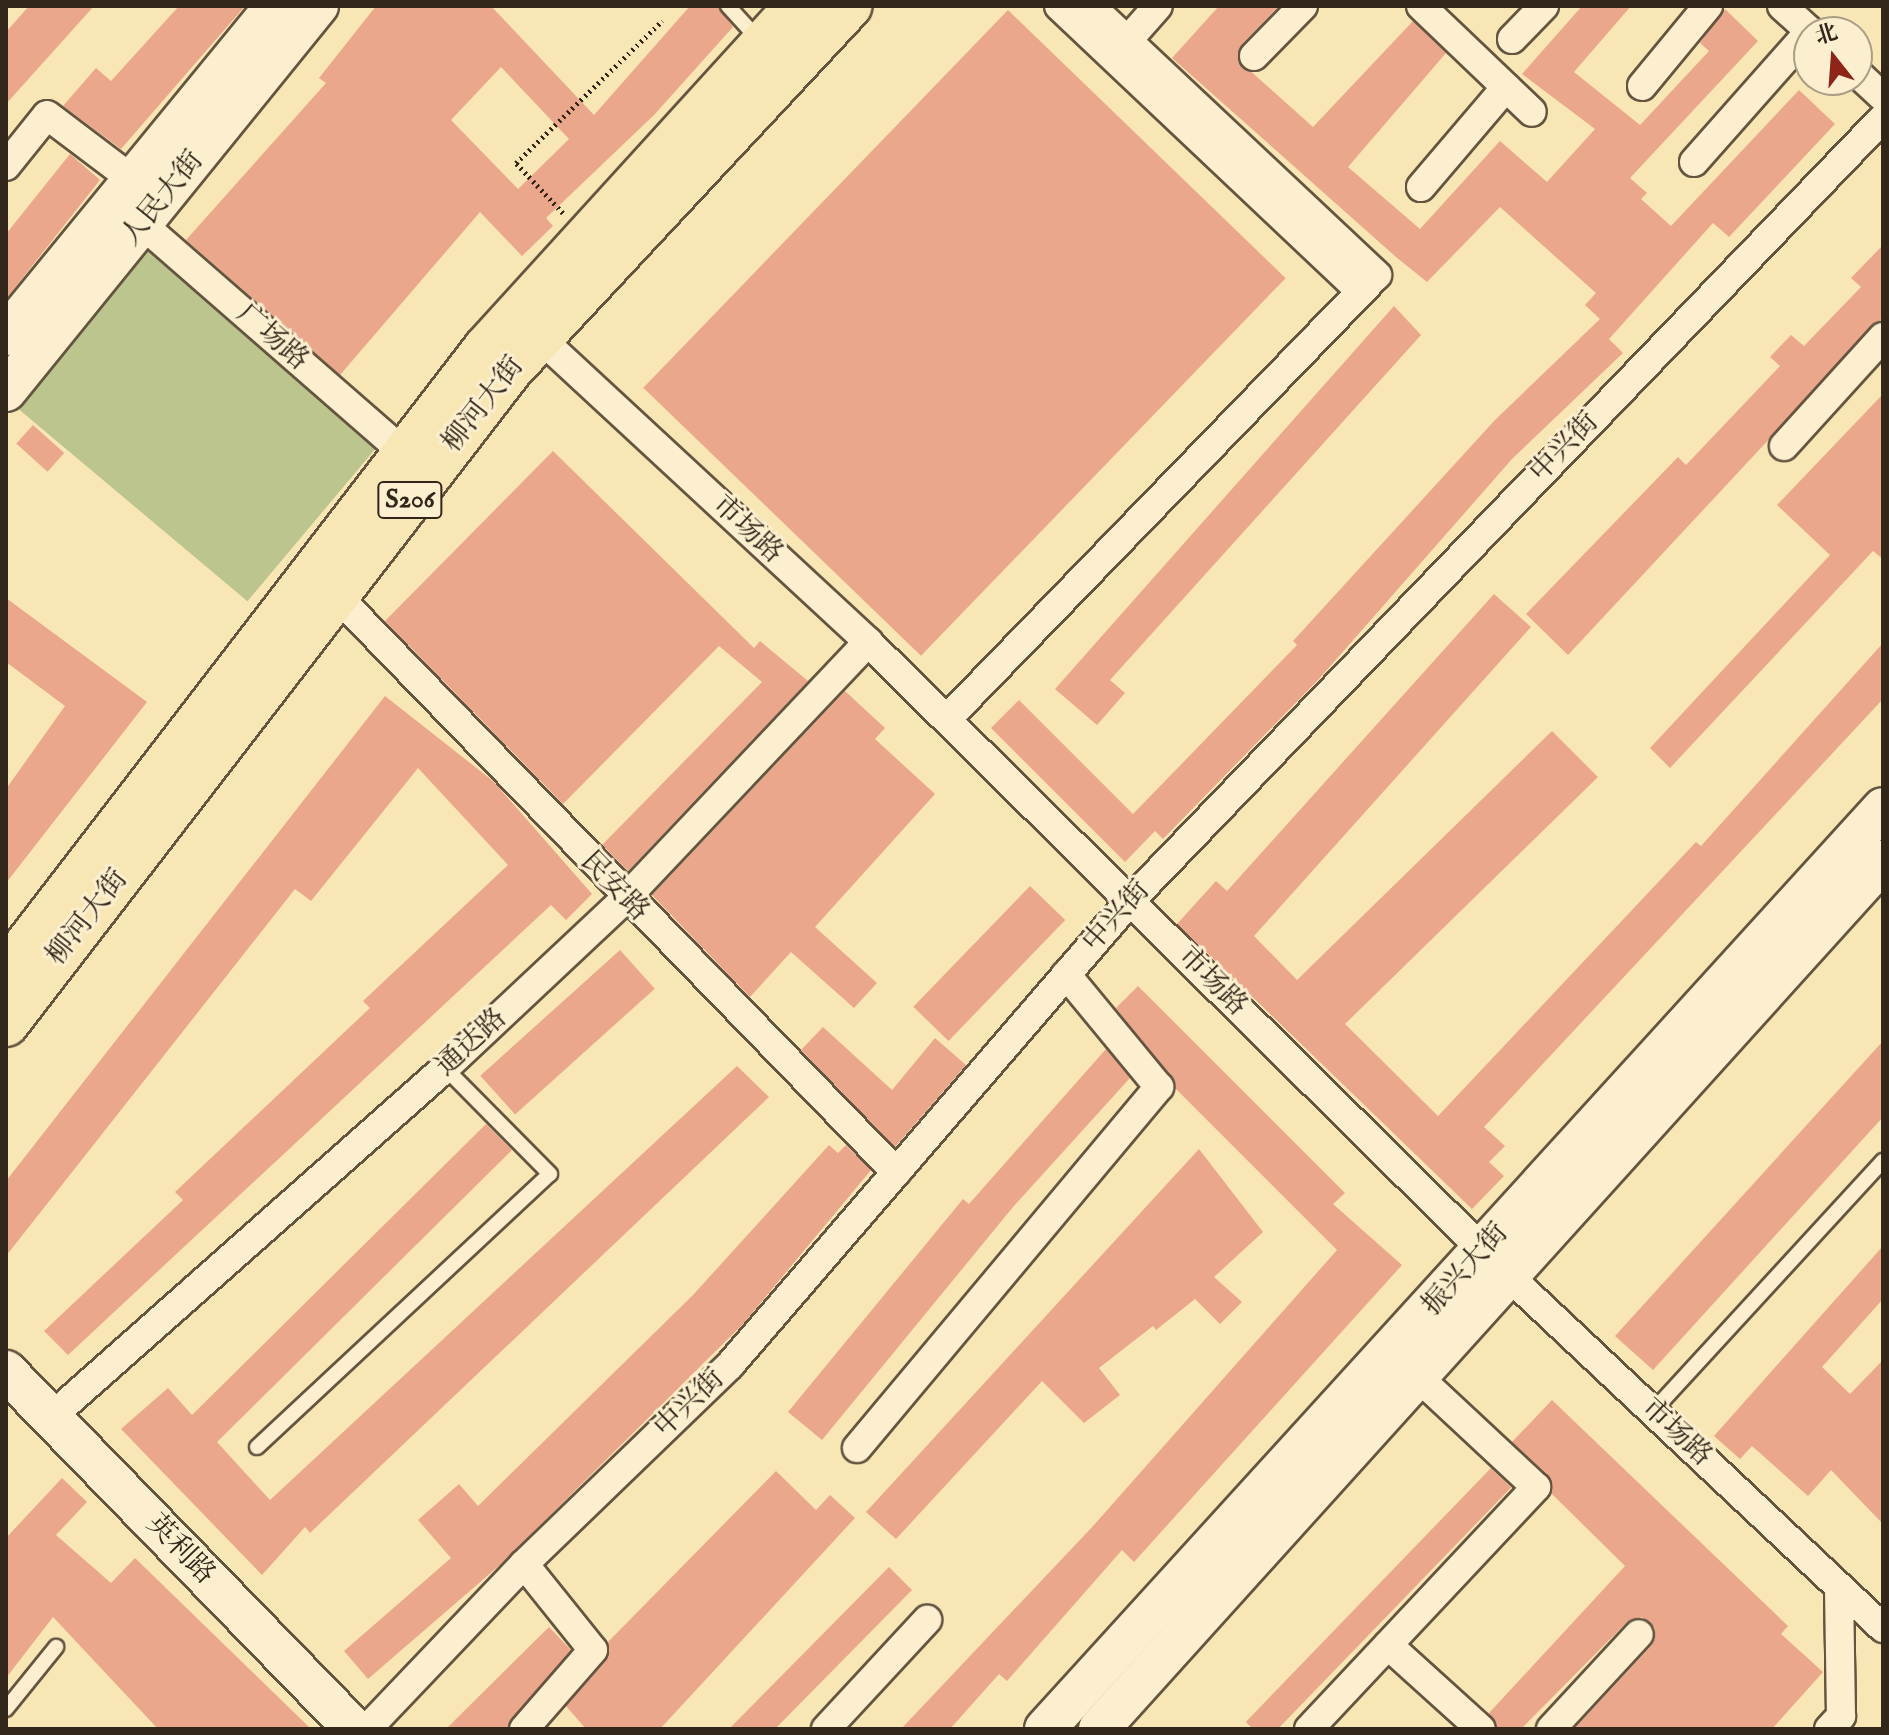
<!DOCTYPE html>
<html>
<head>
<meta charset="utf-8">
<style>
  body { margin:0 }
  #map { position:relative; width:1889px; height:1735px; overflow:hidden; background:#f9e6b5; font-family:"IM FELL English","Noto Serif SC",serif }
  div>[style] { position:absolute }
  .green>* { inset:0; background:#bcc58e; transform-origin:0 0 }
  .building>* { inset:0; background:#eaa78b; transform-origin:0 0 }
  .path>* { height:5px; margin-top:-2.5px; transform-origin:0; background:repeating-linear-gradient(90deg,#32251a 0 2px,transparent 0 6px) }
  .roads { filter:drop-shadow(2px 0 #645541) drop-shadow(-2px 0 #645541) drop-shadow(0 2px #645541) drop-shadow(0 -2px #645541) }
  .lane>* { height:14px; margin:-7px; padding:0 7px; transform-origin:7px; border-radius:7px; background:#fbefcf }
  .street>* { height:28px; margin:-14px; padding:0 14px; transform-origin:14px; border-radius:14px; background:#fbefcf }
  .secondary>* { height:40px; margin:-20px; padding:0 20px; transform-origin:20px; border-radius:20px; background:#fbefcf }
  .primary>* { height:44px; margin:-22px; padding:0 22px; transform-origin:22px; border-radius:22px; background:#f9e6b5 }
  span { translate:-50% -50%; white-space:nowrap; text-align:center; line-height:1.15; -webkit-text-stroke:6px #fbefcf; paint-order:stroke }
  .shield-label span { padding:2px 6px; background:#fbefcf; border:2px solid; border-radius:6px; -webkit-text-stroke-width:0 }
  .shield-label { font-size:26px; color:#32251a; font-weight:700 }
  .street-label { font-size:28px; color:#32251a }
  .frame { position:absolute; inset:0; border:8px solid #32251a; pointer-events:none }
  .north { position:absolute; left:1793px; top:16px; width:80px; height:80px; box-sizing:border-box; background:#fbefcf; border:2px solid #ab9e87; border-radius:50%; rotate:343deg; font-size:22px; font-weight:700; line-height:32px; text-align:center; color:#32251a }
  .north::after { content:''; display:block; margin:auto; width:28px; height:36px; background:#8f2418; clip-path:polygon(50% 0,100% 100%,50% 72%,0 100%) }
</style>
</head>
<body>
<div id="map">
  <div class="green">
    <div style="left:147px;top:248px;width:304px;height:206px;rotate:40deg"></div>
  </div>
  <div class="building">
    <div style="clip-path:polygon(29px 6px,94px 6px,6px 104px,6px 32px)"></div>
    <div style="clip-path:polygon(179px 6px,245px 6px,121px 149px,63px 106px,96px 68px,111px 81px)"></div>
    <div style="clip-path:polygon(evenodd,376px 6px,491px 6px,594px 115px,690px 6px,718px 6px,733px 27px,654px 115px,546px 218px,553px 226px,522px 256px,480px 212px,340px 375px,186px 240px,326px 83px,319px 78px,376px 6px,501px 67px,569px 139px,518px 189px,451px 120px,501px 67px)"></div>
    <div style="clip-path:polygon(1219px 6px,1279px 6px,1242px 44px,1238px 60px,1313px 127px,1413px 21px,1446px 53px,1348px 167px,1420px 229px,1500px 141px,1547px 182px,1595px 129px,1522px 74px,1582px 6px,1631px 6px,1574px 72px,1640px 125px,1709px 51px,1700px 43px,1725px 9px,1758px 41px,1630px 178px,1647px 193px,1641px 199px,1671px 226px,1799px 90px,1835px 124px,1729px 237px,1713px 223px,1609px 339px,1623px 353px,1512px 459px,1319px 679px,1163px 839px,1155px 831px,1125px 862px,991px 728px,1019px 700px,1133px 814px,1297px 645px,1293px 641px,1495px 420px,1600px 319px,1585px 305px,1596px 293px,1500px 207px,1427px 282px,1396px 257px,1172px 58px)"></div>
    <div style="left:1008px;top:10px;width:386px;height:525px;rotate:44deg"></div>
    <div style="clip-path:polygon(70px 154px,100px 180px,6px 299px,6px 234px)"></div>
    <div style="clip-path:polygon(1883px 245px,1883px 317px,1568px 655px,1526px 614px,1678px 457px,1686px 465px,1780px 366px,1770px 357px,1791px 335px,1804px 346px,1861px 287px,1851px 278px)"></div>
    <div style="clip-path:polygon(1394px 306px,1421px 335px,1110px 680px,1125px 693px,1097px 725px,1055px 689px)"></div>
    <div style="clip-path:polygon(1883px 394px,1883px 559px,1873px 551px,1670px 768px,1650px 748px,1830px 555px,1777px 505px)"></div>
    <div style="left:33px;top:425px;width:42px;height:25px;rotate:42deg"></div>
    <div style="clip-path:polygon(553px 451px,754px 648px,760px 641px,808px 681px,628px 871px,602px 845px,762px 682px,719px 646px,563px 804px,385px 621px)"></div>
    <div style="clip-path:polygon(1494px 594px,1531px 627px,1254px 936px,1297px 980px,1552px 731px,1598px 777px,1345px 1024px,1438px 1116px,1696px 842px,1701px 846px,1883px 643px,1883px 699px,1484px 1127px,1505px 1146px,1489px 1162px,1504px 1176px,1472px 1209px,1177px 924px,1216px 881px,1227px 891px)"></div>
    <div style="clip-path:polygon(6px 598px,147px 702px,6px 883px,6px 789px,65px 706px,6px 662px)"></div>
    <div style="clip-path:polygon(845px 691px,885px 728px,875px 739px,935px 794px,815px 927px,877px 983px,854px 1008px,791px 952px,750px 997px,652px 895px)"></div>
    <div style="clip-path:polygon(385px 696px,493px 781px,592px 894px,566px 920px,551px 905px,68px 1355px,44px 1331px,183px 1200px,175px 1192px,370px 1008px,363px 1001px,508px 865px,418px 768px,311px 901px,295px 889px,6px 1256px,6px 1181px)"></div>
    <div style="left:1030px;top:886px;width:49px;height:168px;rotate:44deg"></div>
    <div style="left:620px;top:950px;width:52px;height:188px;rotate:48deg"></div>
    <div style="clip-path:polygon(1138px 986px,1345px 1193px,1333px 1204px,1402px 1265px,1134px 1562px,1122px 1550px,1007px 1681px,999px 1674px,950px 1729px,901px 1729px,1094px 1525px,1337px 1250px,1176px 1089px,1116px 1008px)"></div>
    <div style="clip-path:polygon(823px 1027px,892px 1090px,935px 1038px,966px 1065px,895px 1147px,801px 1050px)"></div>
    <div style="clip-path:polygon(1883px 1041px,1883px 1117px,1653px 1370px,1615px 1336px)"></div>
    <div style="clip-path:polygon(1106px 1049px,1130px 1078px,1013px 1207px,822px 1440px,788px 1412px,963px 1199px,969px 1204px)"></div>
    <div style="clip-path:polygon(737px 1066px,769px 1097px,310px 1533px,305px 1527px,262px 1575px,121px 1429px,168px 1388px,192px 1415px,486px 1124px,512px 1150px,217px 1442px,270px 1500px)"></div>
    <div style="clip-path:polygon(829px 1145px,838px 1153px,846px 1145px,871px 1170px,743px 1324px,501px 1564px,368px 1679px,344px 1651px,451px 1558px,418px 1520px,459px 1484px,478px 1506px,693px 1295px)"></div>
    <div style="clip-path:polygon(1199px 1149px,1263px 1232px,1214px 1277px,1242px 1302px,1220px 1324px,1195px 1299px,1156px 1330px,1153px 1326px,1099px 1368px,1120px 1395px,1084px 1423px,1042px 1381px,896px 1539px,866px 1512px)"></div>
    <div style="clip-path:polygon(1883px 1246px,1883px 1299px,1822px 1367px,1850px 1394px,1883px 1360px,1883px 1524px,1831px 1470px,1808px 1496px,1752px 1446px,1740px 1459px,1714px 1436px)"></div>
    <div style="clip-path:polygon(1552px 1400px,1788px 1626px,1781px 1634px,1823px 1672px,1772px 1729px,1574px 1729px,1652px 1645px,1655px 1628px,1642px 1617px,1627px 1622px,1521px 1729px,1498px 1729px,1489px 1713px,1625px 1566px,1551px 1493px,1548px 1475px,1512px 1442px)"></div>
    <div style="left:1491px;top:1468px;width:28px;height:353px;rotate:44deg"></div>
    <div style="clip-path:polygon(776px 1471px,816px 1510px,830px 1495px,855px 1518px,660px 1729px,586px 1729px,566px 1706px,606px 1661px,608px 1642px)"></div>
    <div style="clip-path:polygon(62px 1478px,87px 1502px,56px 1535px,111px 1583px,135px 1558px,311px 1729px,158px 1729px,53px 1617px,6px 1678px,6px 1538px)"></div>
    <div style="clip-path:polygon(889px 1567px,912px 1590px,775px 1729px,729px 1729px)"></div>
    <div style="clip-path:polygon(549px 1627px,571px 1650px,507px 1729px,446px 1729px)"></div>
  </div>
  <div class="path">
    <div style="left:563px;top:213px;width:69px;rotate:-133.2deg"></div>
    <div style="left:516px;top:163px;width:204px;rotate:-44.2deg"></div>
  </div>
  <div class="roads">
    <div class="lane">
      <div style="left:728px;top:6px;width:46px;rotate:47.6deg"></div>
      <div style="left:1653px;top:1411px;width:340px;rotate:-47.4deg"></div>
      <div style="left:257px;top:1447px;width:400px;rotate:-43deg"></div>
      <div style="left:550px;top:1174px;width:149px;rotate:-134.7deg"></div>
      <div style="left:6px;top:1709px;width:80px;rotate:-51.1deg"></div>
    </div>
    <div class="street">
      <div style="left:1059px;top:6px;width:415px;rotate:43.4deg"></div>
      <div style="left:1421px;top:6px;width:153px;rotate:43.7deg"></div>
      <div style="left:1782px;top:6px;width:39px;rotate:42deg"></div>
      <div style="left:1512px;top:39px;width:46px;rotate:-45.9deg"></div>
      <div style="left:1128px;top:40px;width:45px;rotate:-48.6deg"></div>
      <div style="left:1254px;top:56px;width:70px;rotate:-45.6deg"></div>
      <div style="left:1857px;top:73px;width:35px;rotate:43deg"></div>
      <div style="left:1642px;top:86px;width:104px;rotate:-50.5deg"></div>
      <div style="left:1694px;top:162px;width:175px;rotate:-48.5deg"></div>
      <div style="left:6px;top:166px;width:65px;rotate:-51.2deg"></div>
      <div style="left:47px;top:115px;width:123px;rotate:37.1deg"></div>
      <div style="left:1421px;top:187px;width:131px;rotate:-49.6deg"></div>
      <div style="left:143px;top:225px;width:344px;rotate:41.1deg"></div>
      <div style="left:539px;top:337px;width:449px;rotate:42.8deg"></div>
      <div style="left:868px;top:642px;width:910px;rotate:44.69deg"></div>
      <div style="left:1515px;top:1282px;width:505px;rotate:43.24deg"></div>
      <div style="left:1784px;top:446px;width:147px;rotate:-47.8deg"></div>
      <div style="left:337px;top:596px;width:803px;rotate:45.86deg"></div>
      <div style="left:947px;top:719px;width:618px;rotate:-45.92deg"></div>
      <div style="left:1377px;top:275px;width:393px;rotate:-136.8deg"></div>
      <div style="left:50px;top:1418px;width:528px;rotate:-41.54deg"></div>
      <div style="left:445px;top:1068px;width:247px;rotate:-43.2deg"></div>
      <div style="left:625px;top:899px;width:354px;rotate:-46.6deg"></div>
      <div style="left:857px;top:1448px;width:471px;rotate:-50.1deg"></div>
      <div style="left:1159px;top:1087px;width:146px;rotate:-129.5deg"></div>
      <div style="left:524px;top:1564px;width:110px;rotate:51.3deg"></div>
      <div style="left:593px;top:1650px;width:105px;rotate:131.1deg"></div>
      <div style="left:1388px;top:1645px;width:125px;rotate:42.1deg"></div>
      <div style="left:367px;top:1729px;width:228px;rotate:-46.4deg"></div>
      <div style="left:524px;top:1564px;width:286px;rotate:-44deg"></div>
      <div style="left:730px;top:1365px;width:613px;rotate:-49.24deg"></div>
      <div style="left:1130px;top:901px;width:1086px;rotate:-46.12deg"></div>
      <div style="left:826px;top:1729px;width:149px;rotate:-47.2deg"></div>
      <div style="left:1309px;top:1729px;width:332px;rotate:-46.8deg"></div>
      <div style="left:1536px;top:1487px;width:161px;rotate:-137deg"></div>
      <div style="left:1551px;top:1729px;width:129px;rotate:-47.2deg"></div>
      <div style="left:1829px;top:1729px;width:18px;rotate:-47deg"></div>
      <div style="left:1841px;top:1716px;width:129px;rotate:-90.9deg"></div>
    </div>
    <div class="secondary">
      <div style="left:6px;top:335px;width:425px;rotate:-50.7deg"></div>
      <div style="left:6px;top:391px;width:496px;rotate:-51deg"></div>
      <div style="left:6px;top:1371px;width:499px;rotate:45.8deg"></div>
      <div style="left:1045px;top:1729px;width:1245px;rotate:-47.7deg"></div>
      <div style="left:1099px;top:1729px;width:1170px;rotate:-47.91deg"></div>
    </div>
    <div class="primary">
      <div style="left:6px;top:972px;width:787px;rotate:-52.43deg"></div>
      <div style="left:486px;top:348px;width:462px;rotate:-47.7deg"></div>
      <div style="left:6px;top:1024px;width:826px;rotate:-52.38deg"></div>
      <div style="left:510px;top:370px;width:498px;rotate:-47deg"></div>
    </div>
  </div>
  <div class="shield-label">
    <span style="left:410px;top:500px">S206</span>
  </div>
  <div class="street-label">
    <span style="left:163px;top:199px;rotate:-51deg">人民大街</span>
    <span style="left:272px;top:338px;rotate:41deg">广场路</span>
    <span style="left:484px;top:405px;rotate:-52deg">柳河大街</span>
    <span style="left:1565px;top:448px;rotate:-46deg">中兴街</span>
    <span style="left:747px;top:530px;rotate:43deg">市场路</span>
    <span style="left:614px;top:887px;rotate:46deg">民安路</span>
    <span style="left:1117px;top:917px;rotate:-48deg">中兴街</span>
    <span style="left:88px;top:918px;rotate:-52deg">柳河大街</span>
    <span style="left:1212px;top:982px;rotate:45deg">市场路</span>
    <span style="left:472px;top:1043px;rotate:-43deg">通达路</span>
    <span style="left:1466px;top:1270px;rotate:-48deg">振兴大街</span>
    <span style="left:690px;top:1404px;rotate:-44deg">中兴街</span>
    <span style="left:1676px;top:1433px;rotate:43deg">市场路</span>
    <span style="left:180px;top:1550px;rotate:46deg">英利路</span>
  </div>
  <div class="frame"></div>
  <div class="north">北</div>
</div>
</body>
</html>
